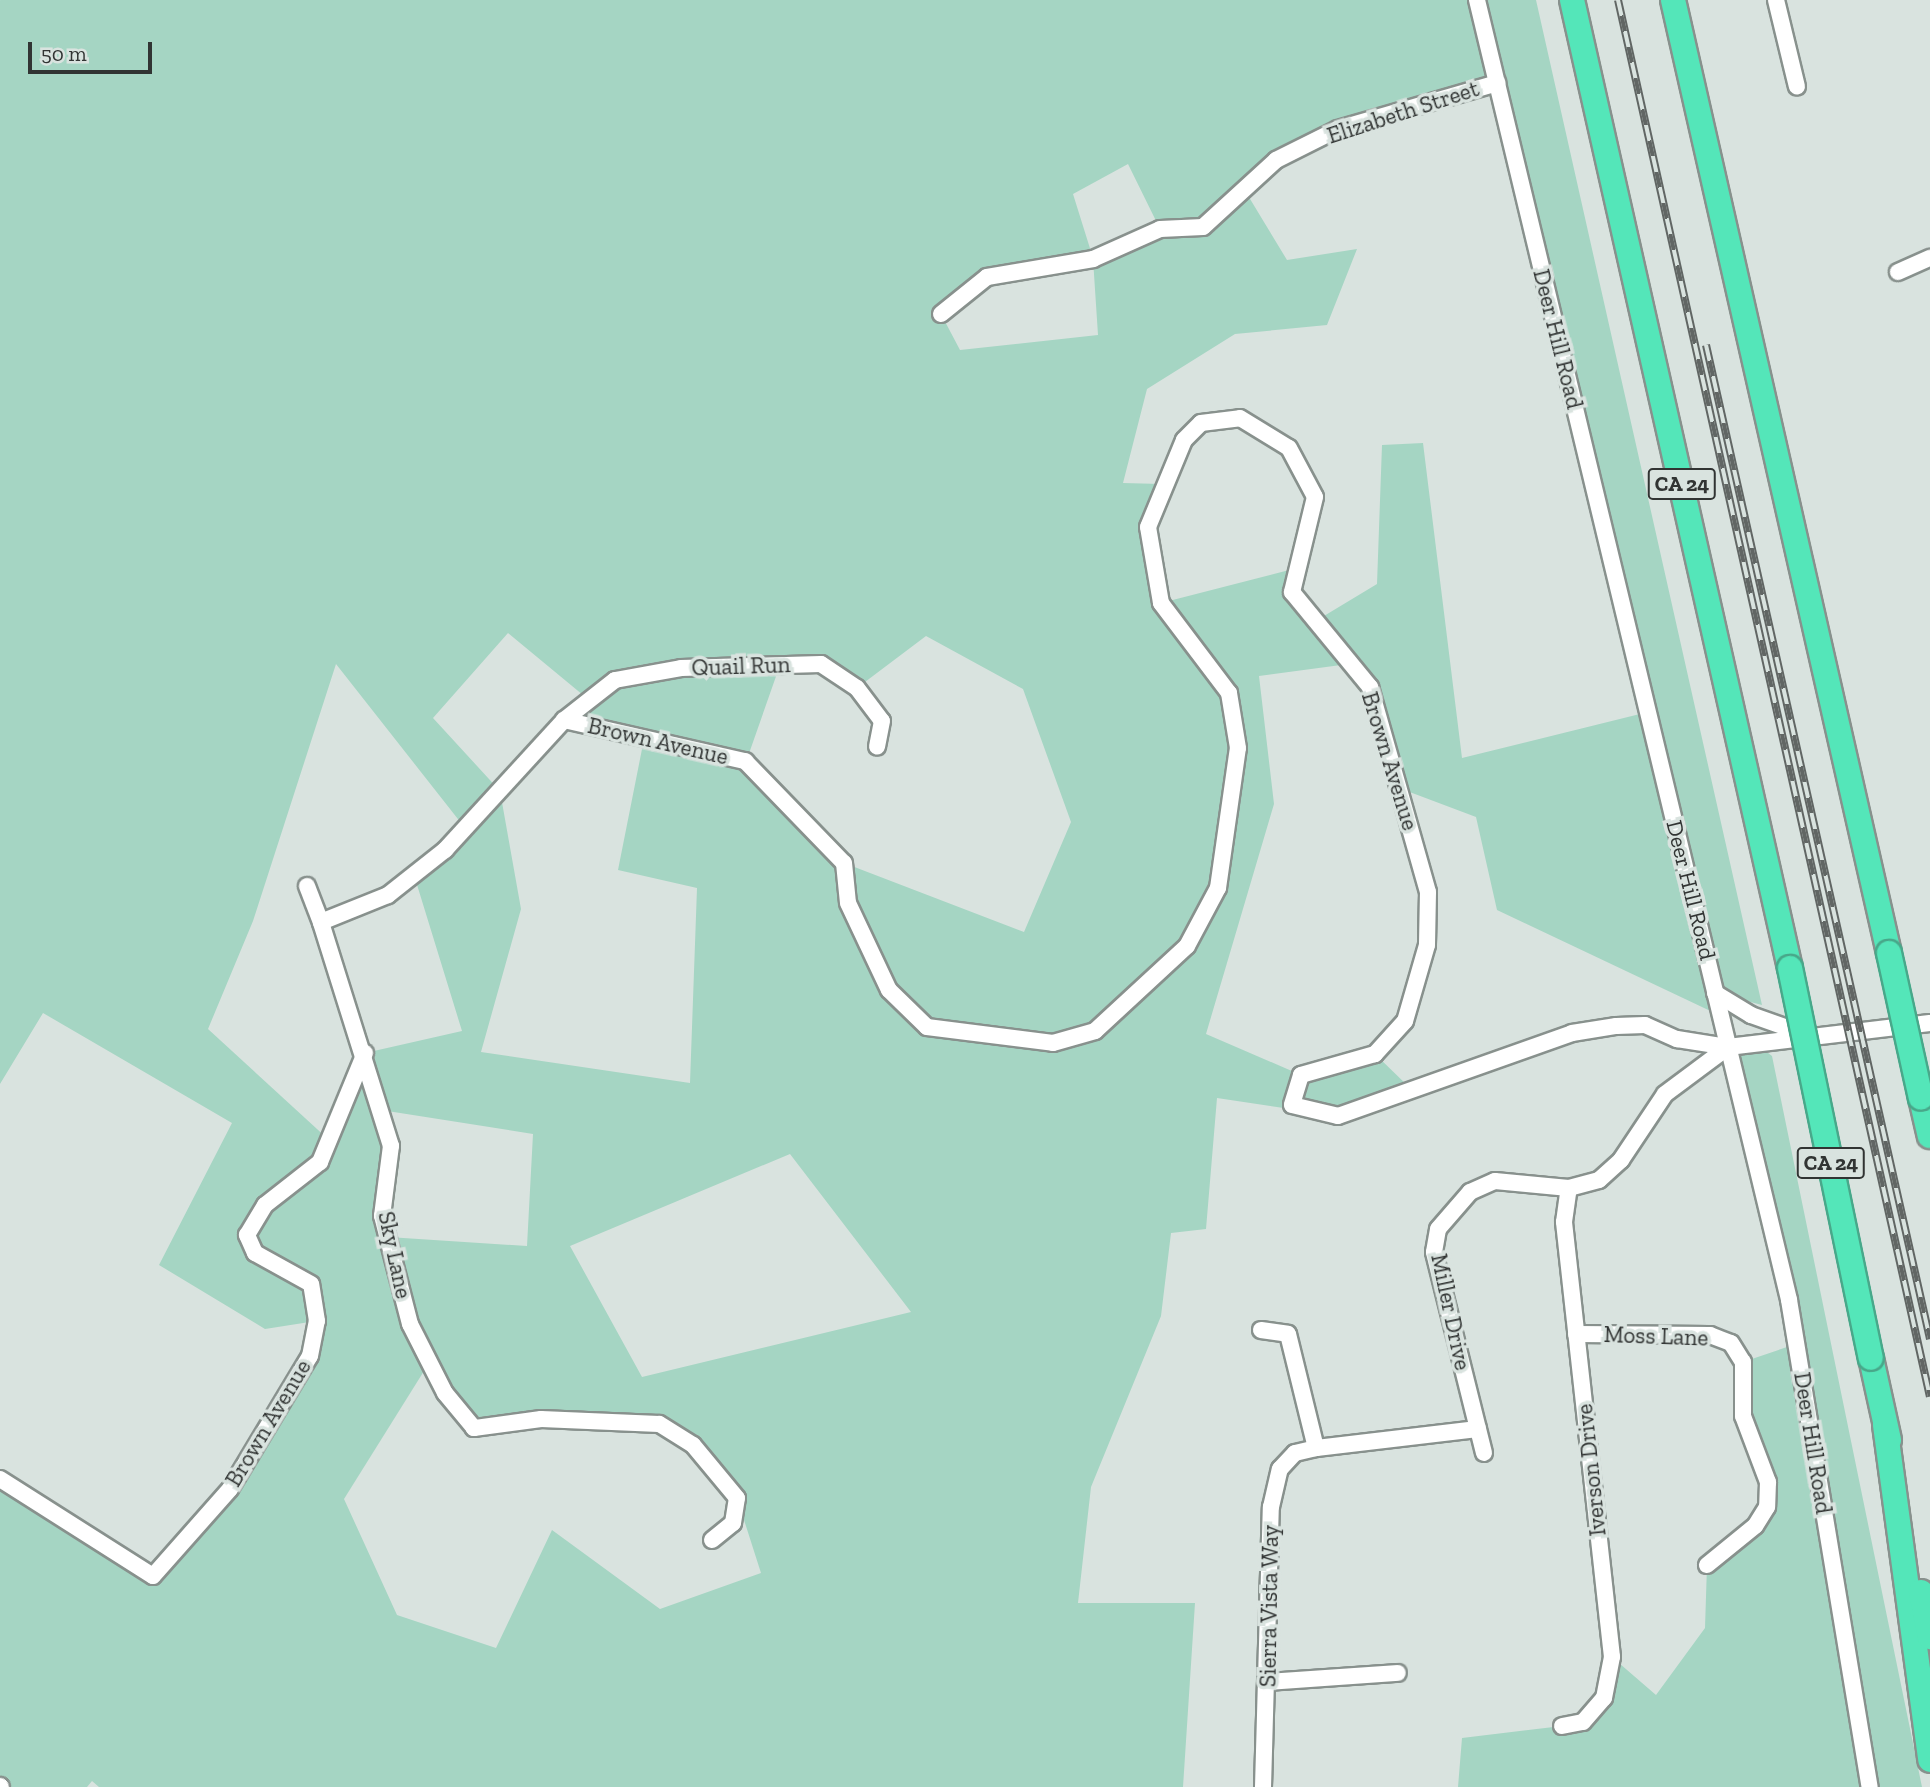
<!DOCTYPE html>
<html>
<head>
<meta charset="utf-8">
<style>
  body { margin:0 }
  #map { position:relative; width:1930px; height:1787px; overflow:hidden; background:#d9e3df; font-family:"Zilla Slab",serif }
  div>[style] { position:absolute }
  .green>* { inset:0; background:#a5d5c3 }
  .roads { filter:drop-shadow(2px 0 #88918d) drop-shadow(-2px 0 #88918d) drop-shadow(0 2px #88918d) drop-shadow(0 -2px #88918d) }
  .minor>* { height:16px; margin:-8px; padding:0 8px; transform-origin:8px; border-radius:8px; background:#fff }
  .highway>* { height:24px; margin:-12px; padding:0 12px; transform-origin:12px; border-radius:12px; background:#54e6b9 }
  .rail>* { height:8px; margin-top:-4px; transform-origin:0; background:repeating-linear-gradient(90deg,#d9e3df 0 16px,#616664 0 32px); box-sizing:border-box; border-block:2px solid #616664 }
  .bridges { filter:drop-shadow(2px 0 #48a88a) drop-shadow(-2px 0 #48a88a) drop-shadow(0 2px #48a88a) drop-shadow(0 -2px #48a88a) }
  .highway-bridge>* { height:24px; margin:-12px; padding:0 12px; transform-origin:12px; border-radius:12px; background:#54e6b9 }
  span { translate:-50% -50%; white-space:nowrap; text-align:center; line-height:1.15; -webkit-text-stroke:7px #d9e3df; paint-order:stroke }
  .shield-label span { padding:2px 5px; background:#d9e3df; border:2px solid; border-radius:5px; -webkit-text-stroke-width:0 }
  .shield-label { font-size:21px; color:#313433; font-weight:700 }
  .street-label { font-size:23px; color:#313433 }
  .scale { position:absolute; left:28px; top:42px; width:124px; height:32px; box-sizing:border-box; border:4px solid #313433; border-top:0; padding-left:9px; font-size:21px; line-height:24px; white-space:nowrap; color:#313433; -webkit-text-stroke:5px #d9e3df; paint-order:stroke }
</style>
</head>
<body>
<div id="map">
  <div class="green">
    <div style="clip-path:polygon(evenodd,0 0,1536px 0,1762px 1005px,1716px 993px,1721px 1016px,1497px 910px,1476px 817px,1399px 788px,1356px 663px,1259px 676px,1274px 804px,1206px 1034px,1301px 1075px,1375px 1054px,1411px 1089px,1338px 1116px,1217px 1098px,1206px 1229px,1171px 1233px,1161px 1316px,1091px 1487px,1078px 1603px,1195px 1603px,1183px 1787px,99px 1787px,92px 1781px,87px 1787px,0 1787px,0 1479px,153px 1576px,230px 1489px,310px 1356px,316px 1321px,265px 1329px,159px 1265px,232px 1123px,43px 1013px,0 1084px,0 0,1497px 83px,1648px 712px,1462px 758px,1423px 443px,1382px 445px,1377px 584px,1314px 622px,1292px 583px,1297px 568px,1161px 603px,1148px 527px,1161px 484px,1123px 483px,1147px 389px,1235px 334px,1327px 325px,1357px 249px,1287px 260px,1244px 189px,1338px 129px,1497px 83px,0 0,1128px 164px,1160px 229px,1093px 258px,1073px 194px,1128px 164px,0 0,1093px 259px,1098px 335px,960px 350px,941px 314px,987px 277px,1093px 259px,0 0,508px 633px,589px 700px,564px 720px,644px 739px,618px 870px,697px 888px,690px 1083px,481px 1052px,521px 909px,500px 791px,433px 718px,508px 633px,0 0,926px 636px,1023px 689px,1071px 822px,1024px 932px,844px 863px,746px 762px,780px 665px,820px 664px,857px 688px,926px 636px,0 0,336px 664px,465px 828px,414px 875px,462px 1031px,365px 1053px,329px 1140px,208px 1029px,253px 921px,336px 664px,0 0,381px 1110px,533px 1134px,527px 1246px,388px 1237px,391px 1146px,381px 1110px,0 0,790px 1154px,911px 1312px,642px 1377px,570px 1246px,790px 1154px,0 0,429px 1363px,474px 1428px,659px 1425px,717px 1470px,737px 1498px,761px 1573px,660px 1609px,552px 1530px,496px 1648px,397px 1615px,344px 1499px,429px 1363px)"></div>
    <div style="clip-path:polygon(1755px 1043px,1772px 1056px,1922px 1787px,1458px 1787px,1462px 1738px,1562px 1726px,1604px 1698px,1612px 1657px,1656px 1695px,1705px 1628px,1707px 1565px,1767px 1507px,1743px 1362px,1796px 1344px,1728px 1047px)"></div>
  </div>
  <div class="roads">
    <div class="minor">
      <div style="left:1477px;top:0;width:1337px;rotate:76.5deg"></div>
      <div style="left:1789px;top:1300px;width:494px;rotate:80.6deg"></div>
      <div style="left:1776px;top:0;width:89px;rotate:76.4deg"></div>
      <div style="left:1898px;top:272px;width:35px;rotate:-24deg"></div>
      <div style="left:941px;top:314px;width:59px;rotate:-38.8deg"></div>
      <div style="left:987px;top:277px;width:108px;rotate:-9.6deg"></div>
      <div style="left:1093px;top:259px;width:73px;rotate:-24.1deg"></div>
      <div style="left:1160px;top:229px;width:43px;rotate:-2.7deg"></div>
      <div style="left:1203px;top:227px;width:99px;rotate:-42.5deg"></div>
      <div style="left:1276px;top:160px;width:69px;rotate:-26.6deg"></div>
      <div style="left:1338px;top:129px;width:166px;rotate:-16.1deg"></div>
      <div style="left:564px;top:720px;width:186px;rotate:12.8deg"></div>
      <div style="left:745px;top:761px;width:142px;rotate:45.9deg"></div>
      <div style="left:844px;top:863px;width:40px;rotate:84.3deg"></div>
      <div style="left:848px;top:903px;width:96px;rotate:64.8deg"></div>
      <div style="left:889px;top:990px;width:53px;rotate:44.2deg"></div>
      <div style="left:927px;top:1027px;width:127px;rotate:7.2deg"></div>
      <div style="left:1053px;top:1043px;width:44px;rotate:-15.9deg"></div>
      <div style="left:1095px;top:1031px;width:125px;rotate:-42.7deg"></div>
      <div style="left:1187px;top:946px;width:66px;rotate:-61.9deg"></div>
      <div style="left:1218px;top:888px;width:141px;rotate:-81.9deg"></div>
      <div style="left:1238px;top:748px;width:56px;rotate:-99.3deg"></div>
      <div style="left:1229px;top:693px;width:113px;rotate:-127.1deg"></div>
      <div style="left:1161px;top:603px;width:77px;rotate:-99.7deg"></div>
      <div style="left:1148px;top:527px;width:94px;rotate:-67.5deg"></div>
      <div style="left:1184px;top:440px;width:24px;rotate:-45deg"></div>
      <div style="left:1201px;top:423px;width:39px;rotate:-7deg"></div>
      <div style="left:1240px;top:418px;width:57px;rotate:31.5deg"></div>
      <div style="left:1289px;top:448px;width:55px;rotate:62deg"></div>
      <div style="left:1315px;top:497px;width:98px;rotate:103.6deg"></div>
      <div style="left:1292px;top:592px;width:123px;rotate:50.6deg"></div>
      <div style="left:1370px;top:687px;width:213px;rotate:74.2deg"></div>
      <div style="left:1428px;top:892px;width:53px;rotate:91.1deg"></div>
      <div style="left:1427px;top:945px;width:79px;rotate:106.1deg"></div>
      <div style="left:1405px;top:1021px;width:45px;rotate:132.3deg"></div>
      <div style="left:1375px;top:1054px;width:77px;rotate:164.2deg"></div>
      <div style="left:1301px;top:1075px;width:31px;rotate:107deg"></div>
      <div style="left:1292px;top:1105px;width:47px;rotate:13.4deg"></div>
      <div style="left:1338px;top:1116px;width:248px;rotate:-19.5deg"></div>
      <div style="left:1572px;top:1033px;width:45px;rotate:-9deg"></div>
      <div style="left:1616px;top:1026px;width:29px;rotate:-2deg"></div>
      <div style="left:1645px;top:1025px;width:35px;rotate:24deg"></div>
      <div style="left:1677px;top:1039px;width:52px;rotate:8.9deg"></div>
      <div style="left:1728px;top:1047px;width:203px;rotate:-6.8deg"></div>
      <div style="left:307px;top:886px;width:39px;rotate:69deg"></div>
      <div style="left:1715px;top:993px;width:42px;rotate:31.4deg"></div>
      <div style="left:1751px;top:1015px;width:57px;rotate:19.4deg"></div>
      <div style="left:1261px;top:1330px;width:27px;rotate:8deg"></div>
      <div style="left:1288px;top:1334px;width:117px;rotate:76.2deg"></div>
      <div style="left:1576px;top:1334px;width:134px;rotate:0.4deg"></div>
      <div style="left:1710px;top:1335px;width:22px;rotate:21deg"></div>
      <div style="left:1731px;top:1343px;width:22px;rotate:58deg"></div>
      <div style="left:1743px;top:1362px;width:54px;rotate:90deg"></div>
      <div style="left:1743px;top:1416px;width:71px;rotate:69.3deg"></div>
      <div style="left:1768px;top:1482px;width:25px;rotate:92deg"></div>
      <div style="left:1767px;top:1507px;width:22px;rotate:122deg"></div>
      <div style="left:1755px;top:1526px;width:62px;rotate:140.9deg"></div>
      <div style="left:1484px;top:1453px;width:207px;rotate:-104deg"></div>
      <div style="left:1434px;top:1252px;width:23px;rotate:-80deg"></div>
      <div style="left:1438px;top:1229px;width:49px;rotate:-49.1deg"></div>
      <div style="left:1470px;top:1192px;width:27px;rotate:-24deg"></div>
      <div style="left:1495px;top:1181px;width:74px;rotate:5.4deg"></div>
      <div style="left:1569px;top:1188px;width:31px;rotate:-15deg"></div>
      <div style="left:1599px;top:1180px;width:30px;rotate:-42deg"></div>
      <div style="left:1621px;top:1160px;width:79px;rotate:-56.3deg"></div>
      <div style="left:1665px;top:1094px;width:79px;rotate:-36.7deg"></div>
      <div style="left:0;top:1479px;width:181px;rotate:32.4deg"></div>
      <div style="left:153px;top:1576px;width:116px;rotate:-48.5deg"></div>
      <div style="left:230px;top:1489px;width:155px;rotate:-59deg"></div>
      <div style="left:310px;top:1356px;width:36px;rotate:-79deg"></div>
      <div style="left:317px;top:1321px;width:37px;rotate:-99deg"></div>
      <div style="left:311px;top:1284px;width:64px;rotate:-151deg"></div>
      <div style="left:255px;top:1253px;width:20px;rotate:-114deg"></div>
      <div style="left:247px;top:1235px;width:35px;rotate:-59deg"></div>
      <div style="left:265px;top:1205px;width:70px;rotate:-38deg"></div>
      <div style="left:320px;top:1162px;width:118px;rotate:-67.6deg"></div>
      <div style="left:712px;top:1540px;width:27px;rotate:-39deg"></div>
      <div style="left:733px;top:1523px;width:25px;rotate:-81deg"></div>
      <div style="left:737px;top:1498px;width:69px;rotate:-129.7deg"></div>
      <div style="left:693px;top:1445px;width:40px;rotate:-148deg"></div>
      <div style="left:659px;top:1424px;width:118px;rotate:-177.6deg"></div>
      <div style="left:541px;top:1419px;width:68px;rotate:172.3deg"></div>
      <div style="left:474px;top:1428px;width:45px;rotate:-129.6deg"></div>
      <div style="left:445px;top:1393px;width:77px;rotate:-116.9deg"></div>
      <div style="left:410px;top:1324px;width:112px;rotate:-104.5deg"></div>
      <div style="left:382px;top:1216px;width:71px;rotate:-82.7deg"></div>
      <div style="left:391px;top:1146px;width:235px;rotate:-107.4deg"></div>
      <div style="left:321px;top:922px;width:72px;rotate:-21.9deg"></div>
      <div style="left:388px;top:895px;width:73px;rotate:-38.3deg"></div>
      <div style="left:445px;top:850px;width:176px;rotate:-47.5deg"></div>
      <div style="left:564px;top:720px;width:65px;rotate:-38.1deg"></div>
      <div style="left:615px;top:680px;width:67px;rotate:-10.3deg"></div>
      <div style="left:681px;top:668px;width:140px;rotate:-1.6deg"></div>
      <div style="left:821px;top:664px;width:43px;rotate:33.7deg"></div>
      <div style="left:857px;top:688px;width:41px;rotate:52.9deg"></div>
      <div style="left:882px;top:721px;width:26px;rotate:101deg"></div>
      <div style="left:1268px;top:1682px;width:130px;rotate:-4deg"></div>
      <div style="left:1562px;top:1726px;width:21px;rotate:-11deg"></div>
      <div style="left:1583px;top:1722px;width:32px;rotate:-49deg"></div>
      <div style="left:1604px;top:1698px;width:42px;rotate:-79deg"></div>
      <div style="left:1612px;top:1657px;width:438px;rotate:-96.3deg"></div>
      <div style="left:1564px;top:1222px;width:34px;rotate:-82deg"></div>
      <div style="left:0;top:1786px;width:1px;rotate:45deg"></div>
      <div style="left:1263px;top:1787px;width:280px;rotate:-88.4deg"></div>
      <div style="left:1271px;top:1507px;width:39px;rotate:-77deg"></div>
      <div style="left:1280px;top:1469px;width:22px;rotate:-47deg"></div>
      <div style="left:1295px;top:1453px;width:22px;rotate:-13deg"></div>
      <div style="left:1316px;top:1448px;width:163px;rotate:-6.7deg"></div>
    </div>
    <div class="highway">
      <div style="left:1572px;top:0;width:992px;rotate:77.31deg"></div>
      <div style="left:1673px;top:0;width:977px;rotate:77.23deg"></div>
      <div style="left:1921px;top:1098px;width:39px;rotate:77deg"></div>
      <div style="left:1871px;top:1358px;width:84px;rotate:77.6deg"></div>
      <div style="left:1885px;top:1425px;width:338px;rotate:82.3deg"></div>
      <div style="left:1921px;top:1592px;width:46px;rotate:78.7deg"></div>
    </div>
  </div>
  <div class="rail">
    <div style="left:1618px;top:0;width:1431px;rotate:77.41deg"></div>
    <div style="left:1706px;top:345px;width:1019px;rotate:77.3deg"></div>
  </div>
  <div class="bridges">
    <div class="highway-bridge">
      <div style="left:1889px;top:953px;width:148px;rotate:77.6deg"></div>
      <div style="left:1790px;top:968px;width:398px;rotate:78.3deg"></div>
    </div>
  </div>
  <div class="shield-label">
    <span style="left:1682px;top:484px">CA 24</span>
    <span style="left:1831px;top:1163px">CA 24</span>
  </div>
  <div class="street-label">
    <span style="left:1403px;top:112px;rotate:-18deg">Elizabeth Street</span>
    <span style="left:1558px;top:339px;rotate:76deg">Deer Hill Road</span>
    <span style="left:741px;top:666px;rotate:-2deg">Quail Run</span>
    <span style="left:658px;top:741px;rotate:13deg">Brown Avenue</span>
    <span style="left:1390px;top:761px;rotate:73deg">Brown Avenue</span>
    <span style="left:1691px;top:890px;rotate:76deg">Deer Hill Road</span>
    <span style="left:395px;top:1255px;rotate:78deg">Sky Lane</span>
    <span style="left:1451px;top:1312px;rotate:78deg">Miller Drive</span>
    <span style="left:1656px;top:1336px;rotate:2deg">Moss Lane</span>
    <span style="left:268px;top:1423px;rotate:-59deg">Brown Avenue</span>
    <span style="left:1813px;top:1443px;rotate:81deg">Deer Hill Road</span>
    <span style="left:1591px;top:1470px;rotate:-96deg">Iverson Drive</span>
    <span style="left:1269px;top:1606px;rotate:-89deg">Sierra Vista Way</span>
  </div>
  <div class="scale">50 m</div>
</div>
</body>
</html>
